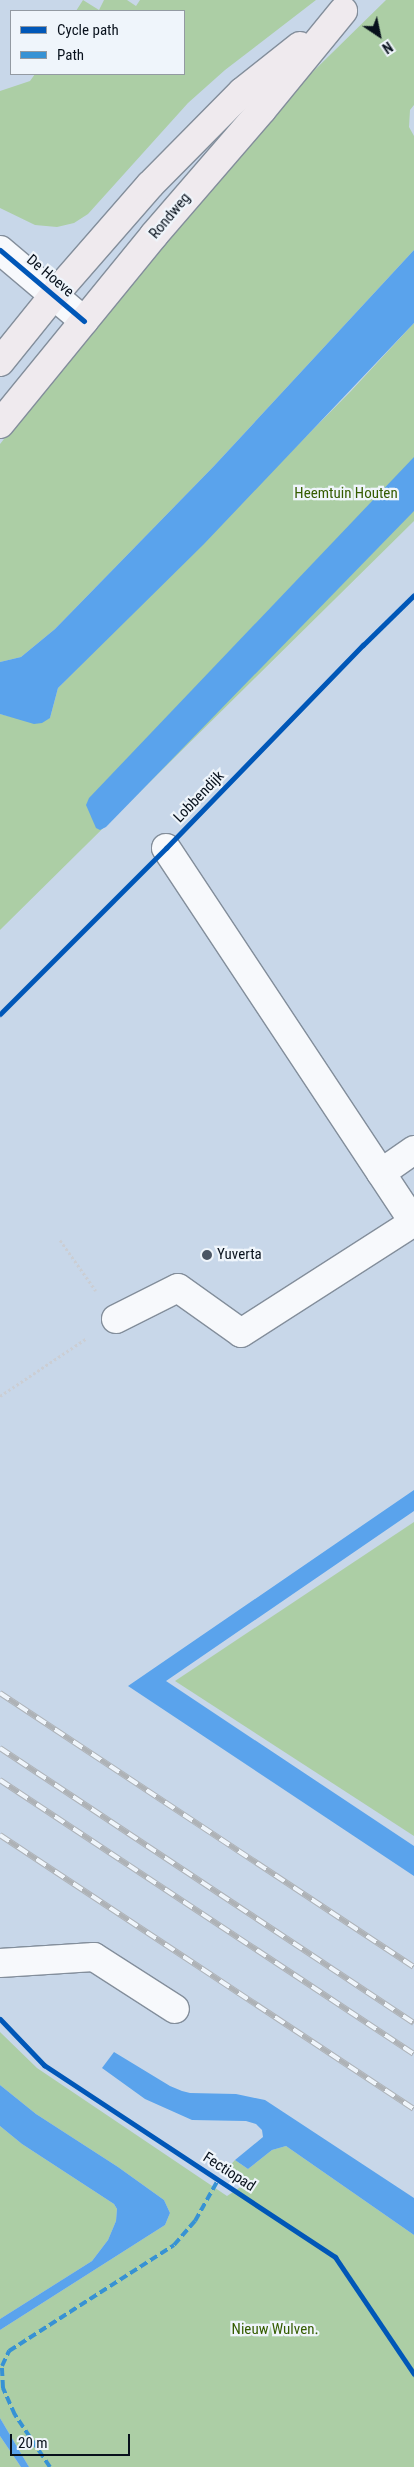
<!DOCTYPE html>
<html>
<head>
<meta charset="utf-8">
<style>
  body { margin:0 }
  #map { position:relative; width:414px; height:2467px; overflow:hidden; background:#c8d7e9; font-family:"Roboto Condensed",sans-serif }
  div>[style] { position:absolute }
  .green>* { inset:0; background:#accea5 }
  .water>* { inset:0; background:#5aa3ec }
  .path>* { height:3px; margin-top:-1.5px; transform-origin:0; background:repeating-linear-gradient(90deg,#cbced4 0 2.5px,transparent 0 5px) }
  .roads { filter:drop-shadow(1px 0 #838e9b) drop-shadow(-1px 0 #838e9b) drop-shadow(0 1px #838e9b) drop-shadow(0 -1px #838e9b) }
  .minor>* { height:28px; margin:-14px; padding:0 14px; transform-origin:14px; border-radius:14px; background:#f7f9fc }
  .major>* { height:28px; margin:-14px; padding:0 14px; transform-origin:14px; border-radius:14px; background:#efeaee }
  .rail>* { height:5.5px; margin-top:-2.75px; transform-origin:0; background:repeating-linear-gradient(90deg,#eff5fb 0 11px,#aeb2b6 0 22px); box-sizing:border-box; border-block:1px solid #aeb2b6 }
  .quiet>* { height:4px; margin-top:-2px; transform-origin:0; background:repeating-linear-gradient(90deg,#3792d4 0 8px,transparent 0 12px) }
  .cycleway>* { height:5px; margin:-2.5px; padding:0 2.5px; transform-origin:2.5px; border-radius:2.5px; background:#0057b8 }
  .dots>* { width:14px; height:14px; translate:-50% -50%; box-sizing:border-box; border:2px solid #eff5fb; border-radius:50% }
  span { translate:-50% -50%; white-space:nowrap; text-align:center; line-height:1.15; -webkit-text-stroke:4.5px #eff5fb; paint-order:stroke }
  .street-label { font-size:15px; color:#08111c }
  .park-label { font-size:15px; color:#355c00 }
  .poi-label { font-size:15px; color:#08111c }
  .left { translate:0 -50%; text-align:left }
  .legend { position:absolute; left:10px; top:10px; width:175px; height:65px; box-sizing:border-box; background:#eff5fb; border:1px solid #939aa2; margin:0; padding:6px 9px; list-style:none; font-size:15px; color:#08111c }
  .legend li { display:flex; align-items:center; gap:10px; height:25px }
  .legend b { width:25px; border:1px solid #939aa2 }
  .north { position:absolute; left:354px; top:10px; width:50px; height:50px; -webkit-text-stroke:4px #eff5fb; paint-order:stroke; rotate:146deg; font-size:14px; font-weight:700; line-height:20px; text-align:center; color:#08111c }
  .north::after { content:''; display:block; margin:auto; width:18px; height:22px; background:#08111c; clip-path:polygon(50% 0,100% 100%,50% 72%,0 100%) }
  .scale { position:absolute; left:10px; top:2434px; width:120px; height:22px; box-sizing:border-box; border:2px solid #08111c; border-top:0; padding-left:6px; font-size:15px; line-height:18px; white-space:nowrap; color:#08111c; -webkit-text-stroke:4px #eff5fb; paint-order:stroke }
</style>
</head>
<body>
<div id="map">
  <div class="green">
    <div style="clip-path:polygon(83px 0,99px 10px,104px 0,127px 0,136px 6px,140px 0,316px 0,225px 70px,188px 103px,88px 214px,74px 223px,57px 227px,35px 225px,0 208px,0 91px,30px 81px,35px 74px,184px 74px,184px 11px,76px 11px)"></div>
    <div style="clip-path:polygon(386px 0,414px 0,414px 105px,410px 110px,409px 127px,414px 136px,414px 250px,214px 466px,55px 629px,21px 657px,0 662px,0 444px,175px 226px,280px 104px)"></div>
    <div style="clip-path:polygon(414px 323px,414px 521px,0 930px,0 714px,29px 721px,50px 718px,58px 688px,351px 391px)"></div>
    <div style="clip-path:polygon(414px 1522px,414px 1836px,175px 1681px)"></div>
    <div style="clip-path:polygon(0 2032px,37px 2068px,227px 2196px,242px 2186px,223px 2173px,235px 2160px,248px 2169px,272px 2150px,286px 2146px,414px 2235px,414px 2467px,29px 2467px,0 2418px,0 2330px,165px 2225px,170px 2213px,164px 2200px,118px 2167px,36px 2114px,0 2085px)"></div>
    <div style="clip-path:polygon(0 2126px,22px 2144px,114px 2204px,117px 2209px,116px 2221px,108px 2240px,92px 2261px,0 2319px)"></div>
    <div style="clip-path:polygon(0 2436px,21px 2467px,0 2467px)"></div>
  </div>
  <div class="water">
    <div style="clip-path:polygon(414px 250px,414px 323px,204px 544px,58px 688px,50px 718px,42px 723px,34px 724px,0 714px,0 662px,21px 657px,55px 629px,214px 466px)"></div>
    <div style="clip-path:polygon(414px 457px,414px 511px,106px 827px,100px 830px,96px 828px,86px 805px,89px 798px)"></div>
    <div style="clip-path:polygon(414px 1490px,414px 1511px,166px 1681px,414px 1846px,414px 1876px,128px 1686px)"></div>
    <div style="clip-path:polygon(114px 2052px,170px 2086px,182px 2091px,190px 2093px,236px 2094px,265px 2100px,414px 2198px,414px 2235px,286px 2146px,272px 2150px,248px 2169px,235px 2160px,263px 2137px,262px 2130px,256px 2124px,246px 2121px,192px 2120px,145px 2099px,102px 2068px)"></div>
    <div style="clip-path:polygon(0 2085px,36px 2114px,118px 2167px,164px 2200px,170px 2213px,165px 2225px,0 2330px,0 2319px,92px 2261px,108px 2240px,116px 2221px,117px 2209px,114px 2204px,22px 2144px,0 2126px)"></div>
    <div style="clip-path:polygon(0 2418px,29px 2467px,21px 2467px,0 2436px)"></div>
  </div>
  <div class="path">
    <div style="left:60px;top:1240px;width:62px;rotate:54.8deg"></div>
    <div style="left:0;top:1396px;width:105px;rotate:-33.7deg"></div>
  </div>
  <div class="roads">
    <div class="minor">
      <div style="left:0;top:250px;width:110px;rotate:40.2deg"></div>
      <div style="left:166px;top:848px;width:449px;rotate:56.5deg"></div>
      <div style="left:381px;top:1173px;width:40px;rotate:-34.9deg"></div>
      <div style="left:116px;top:1319px;width:69px;rotate:-26.6deg"></div>
      <div style="left:178px;top:1288px;width:77px;rotate:35.5deg"></div>
      <div style="left:241px;top:1333px;width:206px;rotate:-32.7deg"></div>
      <div style="left:0;top:1963px;width:94px;rotate:-3.7deg"></div>
      <div style="left:94px;top:1957px;width:96px;rotate:32.7deg"></div>
    </div>
    <div class="major">
      <div style="left:0;top:362px;width:86px;rotate:-51.1deg"></div>
      <div style="left:54px;top:295px;width:146px;rotate:-48.9deg"></div>
      <div style="left:150px;top:185px;width:131px;rotate:-45.3deg"></div>
      <div style="left:242px;top:92px;width:74px;rotate:-38.4deg"></div>
      <div style="left:0;top:424px;width:244px;rotate:-50.8deg"></div>
      <div style="left:154px;top:235px;width:165px;rotate:-49.2deg"></div>
      <div style="left:262px;top:110px;width:128px;rotate:-50.7deg"></div>
    </div>
  </div>
  <div class="rail">
    <div style="left:0;top:1693px;width:496px;rotate:33.5deg"></div>
    <div style="left:0;top:1748px;width:497px;rotate:33.6deg"></div>
    <div style="left:0;top:1780px;width:496px;rotate:33.5deg"></div>
    <div style="left:0;top:1835px;width:496px;rotate:33.5deg"></div>
  </div>
  <div class="quiet">
    <div style="left:50px;top:2467px;width:63px;rotate:-123.9deg"></div>
    <div style="left:15px;top:2415px;width:30px;rotate:-114deg"></div>
    <div style="left:3px;top:2388px;width:22px;rotate:-93deg"></div>
    <div style="left:2px;top:2366px;width:17px;rotate:-65deg"></div>
    <div style="left:9px;top:2351px;width:196px;rotate:-32.7deg"></div>
    <div style="left:174px;top:2245px;width:32px;rotate:-49deg"></div>
    <div style="left:195px;top:2221px;width:47px;rotate:-60.7deg"></div>
  </div>
  <div class="cycleway">
    <div style="left:0;top:250px;width:110px;rotate:40.2deg"></div>
    <div style="left:0;top:1014px;width:235px;rotate:-45deg"></div>
    <div style="left:166px;top:848px;width:283px;rotate:-45.9deg"></div>
    <div style="left:363px;top:645px;width:71px;rotate:-44.4deg"></div>
    <div style="left:0;top:2019px;width:64px;rotate:46.3deg"></div>
    <div style="left:44px;top:2065px;width:349px;rotate:33.4deg"></div>
    <div style="left:335px;top:2257px;width:141px;rotate:56deg"></div>
  </div>
  <div class="dots">
    <div style="left:207px;top:1255px;background:#4b5664"></div>
  </div>
  <div class="street-label">
    <span style="left:170px;top:216px;rotate:-50deg">Rondweg</span>
    <span style="left:50px;top:276px;rotate:40deg">De Hoeve</span>
    <span style="left:199px;top:797px;rotate:-46deg">Lobbendijk</span>
    <span style="left:229px;top:2172px;rotate:33deg">Fectiopad</span>
  </div>
  <div class="park-label">
    <span style="left:346px;top:494px">Heemtuin Houten</span>
    <span style="left:275px;top:2330px">Nieuw Wulven.</span>
  </div>
  <div class="poi-label">
    <span class="left" style="left:217px;top:1255px">Yuverta</span>
  </div>
  <ul class="legend">
  <li><b style="height:6px;background:#0057b8"></b>Cycle path</li>
  <li><b style="height:6px;background:#3792d4"></b>Path</li>
  </ul>
  <div class="north">N</div>
  <div class="scale">20 m</div>
</div>
</body>
</html>
